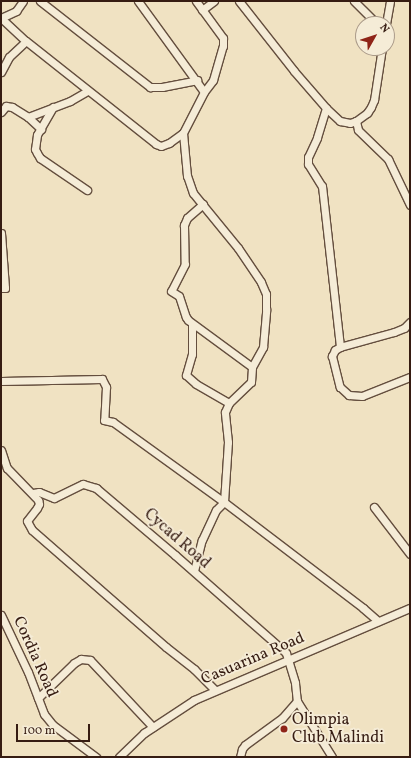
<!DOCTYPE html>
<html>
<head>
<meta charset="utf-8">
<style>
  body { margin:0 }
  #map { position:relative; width:411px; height:758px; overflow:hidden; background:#f0e2c2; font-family:Vollkorn,serif }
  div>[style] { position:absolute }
  .roads { filter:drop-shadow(1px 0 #644e3e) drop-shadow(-1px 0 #644e3e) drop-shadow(0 1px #644e3e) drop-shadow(0 -1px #644e3e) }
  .minor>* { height:7px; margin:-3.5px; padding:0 3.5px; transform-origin:3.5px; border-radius:3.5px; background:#f5ecd7 }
  .dots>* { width:11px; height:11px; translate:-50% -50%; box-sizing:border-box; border:2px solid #f5ecd7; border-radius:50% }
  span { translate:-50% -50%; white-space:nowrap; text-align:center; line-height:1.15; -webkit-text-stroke:3.5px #f5ecd7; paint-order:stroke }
  .street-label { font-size:16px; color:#361c12 }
  .poi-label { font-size:16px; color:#361c12 }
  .left { translate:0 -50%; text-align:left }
  .frame { position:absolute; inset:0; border:2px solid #361c12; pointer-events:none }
  .north { position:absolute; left:355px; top:16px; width:40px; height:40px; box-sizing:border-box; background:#f5ecd7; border:1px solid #a99988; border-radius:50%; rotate:51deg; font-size:11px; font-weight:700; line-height:16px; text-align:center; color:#361c12 }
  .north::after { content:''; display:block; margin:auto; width:14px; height:18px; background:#8f2418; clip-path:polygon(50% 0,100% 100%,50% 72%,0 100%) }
  .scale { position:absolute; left:16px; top:724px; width:74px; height:18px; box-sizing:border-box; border:2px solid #361c12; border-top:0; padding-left:5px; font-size:12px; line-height:14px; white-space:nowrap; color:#361c12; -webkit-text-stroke:3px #f5ecd7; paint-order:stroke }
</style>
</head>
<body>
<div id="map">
  <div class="roads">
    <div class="minor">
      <div style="left:40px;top:1px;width:140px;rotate:38deg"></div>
      <div style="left:150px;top:87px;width:12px"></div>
      <div style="left:162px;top:87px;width:36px;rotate:-11deg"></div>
      <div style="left:138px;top:1px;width:112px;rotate:54deg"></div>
      <div style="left:239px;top:1px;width:89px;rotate:51.8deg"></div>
      <div style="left:294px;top:71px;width:49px;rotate:49.1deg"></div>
      <div style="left:326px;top:108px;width:19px;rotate:43deg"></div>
      <div style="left:340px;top:121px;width:10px;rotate:11deg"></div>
      <div style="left:350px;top:123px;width:6px;rotate:-18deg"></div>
      <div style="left:356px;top:121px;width:14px;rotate:-36deg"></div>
      <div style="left:367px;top:113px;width:7px;rotate:-56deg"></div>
      <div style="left:371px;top:107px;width:8px;rotate:-67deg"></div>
      <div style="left:374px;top:100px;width:53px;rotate:-81.3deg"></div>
      <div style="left:354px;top:1px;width:33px;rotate:45deg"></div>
      <div style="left:202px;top:10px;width:15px;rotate:-37deg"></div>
      <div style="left:1px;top:18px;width:34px;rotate:43deg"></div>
      <div style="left:26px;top:41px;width:166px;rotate:38.4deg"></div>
      <div style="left:156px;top:144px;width:5px;rotate:22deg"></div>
      <div style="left:161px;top:146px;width:9px;rotate:-21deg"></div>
      <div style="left:169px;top:143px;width:17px;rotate:-36deg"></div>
      <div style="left:1px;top:18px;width:17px;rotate:-25deg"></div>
      <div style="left:16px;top:11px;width:12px;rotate:-55deg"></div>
      <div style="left:386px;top:24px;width:23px;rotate:-80deg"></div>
      <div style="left:1px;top:72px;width:17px;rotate:-62deg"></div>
      <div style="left:9px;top:57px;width:23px;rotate:-43deg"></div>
      <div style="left:53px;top:107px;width:32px;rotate:120deg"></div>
      <div style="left:37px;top:135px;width:14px;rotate:98deg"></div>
      <div style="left:35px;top:149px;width:4px;rotate:63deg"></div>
      <div style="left:37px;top:153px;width:6px;rotate:59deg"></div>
      <div style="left:40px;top:158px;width:57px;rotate:34.2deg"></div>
      <div style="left:326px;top:108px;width:31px;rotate:107deg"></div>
      <div style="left:317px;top:138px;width:21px;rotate:115deg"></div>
      <div style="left:308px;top:157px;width:7px;rotate:90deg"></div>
      <div style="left:308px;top:164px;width:26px;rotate:58deg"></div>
      <div style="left:322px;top:186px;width:162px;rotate:83.6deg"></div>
      <div style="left:1px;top:112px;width:8px;rotate:-50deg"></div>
      <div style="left:6px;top:106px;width:6px;rotate:9deg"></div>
      <div style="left:12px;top:107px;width:19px;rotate:32deg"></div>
      <div style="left:28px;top:117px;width:45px;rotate:-20.9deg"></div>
      <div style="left:70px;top:101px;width:20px;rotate:-30deg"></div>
      <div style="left:28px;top:117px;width:18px;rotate:43deg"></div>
      <div style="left:356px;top:121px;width:9px;rotate:77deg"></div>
      <div style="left:358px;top:130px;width:42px;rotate:44deg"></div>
      <div style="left:388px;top:159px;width:51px;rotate:64.4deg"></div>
      <div style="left:203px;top:204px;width:21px;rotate:139deg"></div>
      <div style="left:187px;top:218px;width:8px;rotate:113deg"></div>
      <div style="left:184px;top:225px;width:39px;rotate:89deg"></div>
      <div style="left:185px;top:264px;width:30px;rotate:117deg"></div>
      <div style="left:171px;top:291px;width:9px;rotate:32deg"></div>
      <div style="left:179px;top:296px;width:22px;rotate:72deg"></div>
      <div style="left:186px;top:317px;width:4px;rotate:56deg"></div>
      <div style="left:188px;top:320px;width:79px;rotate:36.3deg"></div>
      <div style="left:1px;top:233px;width:55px;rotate:85.8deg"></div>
      <div style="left:5px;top:288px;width:4px;rotate:180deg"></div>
      <div style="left:410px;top:322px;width:8px;rotate:135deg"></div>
      <div style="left:404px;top:328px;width:11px;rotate:158deg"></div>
      <div style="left:394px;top:332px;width:56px;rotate:164.5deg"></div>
      <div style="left:340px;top:347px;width:6px;rotate:149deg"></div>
      <div style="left:335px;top:350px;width:7px;rotate:117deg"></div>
      <div style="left:332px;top:356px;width:32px;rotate:76deg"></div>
      <div style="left:340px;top:387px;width:12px;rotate:42deg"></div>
      <div style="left:349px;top:395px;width:13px;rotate:4deg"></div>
      <div style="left:362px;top:396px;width:52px;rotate:-21.6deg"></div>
      <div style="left:192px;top:324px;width:30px;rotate:90deg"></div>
      <div style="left:192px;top:354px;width:22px;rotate:106deg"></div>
      <div style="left:186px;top:375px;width:13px;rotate:42deg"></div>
      <div style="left:196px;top:384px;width:38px;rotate:30deg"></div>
      <div style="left:1px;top:381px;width:101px;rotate:-1.1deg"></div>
      <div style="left:102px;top:379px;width:9px;rotate:63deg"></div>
      <div style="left:106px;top:387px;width:33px;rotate:93deg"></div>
      <div style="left:104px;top:420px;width:9px;rotate:13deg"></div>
      <div style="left:113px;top:422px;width:137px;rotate:35.8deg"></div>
      <div style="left:224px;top:502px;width:175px;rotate:37.3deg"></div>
      <div style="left:363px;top:608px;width:20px;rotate:41deg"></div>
      <div style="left:1px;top:450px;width:19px;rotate:72deg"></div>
      <div style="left:7px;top:468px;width:45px;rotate:45.9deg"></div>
      <div style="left:38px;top:500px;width:4px;rotate:76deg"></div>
      <div style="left:39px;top:504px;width:4px;rotate:117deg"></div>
      <div style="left:37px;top:508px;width:16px;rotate:128deg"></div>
      <div style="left:27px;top:521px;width:10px;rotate:61deg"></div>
      <div style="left:32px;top:530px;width:178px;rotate:41.1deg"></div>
      <div style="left:166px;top:647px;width:36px;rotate:38deg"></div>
      <div style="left:194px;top:669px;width:30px;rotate:45deg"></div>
      <div style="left:33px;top:493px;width:6px;rotate:-9deg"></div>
      <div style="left:39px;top:492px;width:16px;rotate:22deg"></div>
      <div style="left:54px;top:498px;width:32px;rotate:-26deg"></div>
      <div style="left:83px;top:484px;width:14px;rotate:17deg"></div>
      <div style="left:96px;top:488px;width:104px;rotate:40.3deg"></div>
      <div style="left:175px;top:555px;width:148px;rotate:41.4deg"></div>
      <div style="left:286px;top:653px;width:31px;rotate:73deg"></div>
      <div style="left:295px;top:683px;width:18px;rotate:84deg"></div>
      <div style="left:297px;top:701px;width:23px;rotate:131deg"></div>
      <div style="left:282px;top:718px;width:46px;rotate:143.9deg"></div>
      <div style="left:245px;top:745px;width:5px;rotate:127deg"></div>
      <div style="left:242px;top:749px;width:8px;rotate:104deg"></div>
      <div style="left:374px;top:507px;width:59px;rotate:52.5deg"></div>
      <div style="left:194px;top:571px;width:32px;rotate:-76deg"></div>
      <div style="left:202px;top:540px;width:33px;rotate:-65deg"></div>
      <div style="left:216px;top:510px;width:11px;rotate:-45deg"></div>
      <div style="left:224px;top:502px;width:60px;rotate:-86.2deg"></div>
      <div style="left:228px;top:442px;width:30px;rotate:-96deg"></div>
      <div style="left:225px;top:412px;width:10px;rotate:-66deg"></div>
      <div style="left:229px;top:403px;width:30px;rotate:-44deg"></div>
      <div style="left:251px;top:382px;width:15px;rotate:-86deg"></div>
      <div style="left:252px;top:367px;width:23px;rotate:-61deg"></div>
      <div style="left:263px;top:347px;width:38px;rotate:-85deg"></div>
      <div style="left:266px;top:309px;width:15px;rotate:-90deg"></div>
      <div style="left:266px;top:294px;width:13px;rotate:-113deg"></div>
      <div style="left:261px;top:282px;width:41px;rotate:-124.1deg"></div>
      <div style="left:238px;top:248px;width:71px;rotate:-129.3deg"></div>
      <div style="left:193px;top:193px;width:18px;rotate:-109deg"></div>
      <div style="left:187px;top:176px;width:43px;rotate:-95.3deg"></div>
      <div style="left:183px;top:133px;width:46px;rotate:-62.9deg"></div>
      <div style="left:204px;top:92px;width:15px;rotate:-53deg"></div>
      <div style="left:213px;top:80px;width:35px;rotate:-74deg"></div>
      <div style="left:223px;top:46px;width:8px;rotate:-90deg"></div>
      <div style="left:223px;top:38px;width:46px;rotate:-126.1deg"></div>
      <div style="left:1px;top:615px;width:63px;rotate:64.7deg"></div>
      <div style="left:28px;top:672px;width:45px;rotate:69.1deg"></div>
      <div style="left:44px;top:714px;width:14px;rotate:51deg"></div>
      <div style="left:53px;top:725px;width:54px;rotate:36.7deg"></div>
      <div style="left:38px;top:698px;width:50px;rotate:-44.2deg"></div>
      <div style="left:74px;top:663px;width:8px;rotate:-30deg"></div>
      <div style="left:81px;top:659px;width:9px;rotate:6deg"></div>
      <div style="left:90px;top:660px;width:92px;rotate:46.8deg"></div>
      <div style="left:297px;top:701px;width:66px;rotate:58deg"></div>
      <div style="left:119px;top:757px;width:35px;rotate:-44deg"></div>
      <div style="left:144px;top:733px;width:60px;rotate:-33.4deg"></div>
      <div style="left:194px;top:700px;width:235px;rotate:-23.1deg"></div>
    </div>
  </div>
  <div class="dots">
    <div style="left:284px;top:729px;background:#8f2418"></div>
  </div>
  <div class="street-label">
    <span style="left:177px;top:539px;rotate:41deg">Cycad Road</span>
    <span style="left:35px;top:657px;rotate:66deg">Cordia Road</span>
    <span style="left:253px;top:659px;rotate:-23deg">Casuarina Road</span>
  </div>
  <div class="poi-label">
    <span class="left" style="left:292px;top:729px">Olimpia<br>Club Malindi</span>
  </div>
  <div class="frame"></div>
  <div class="north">N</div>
  <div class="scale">100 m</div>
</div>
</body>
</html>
